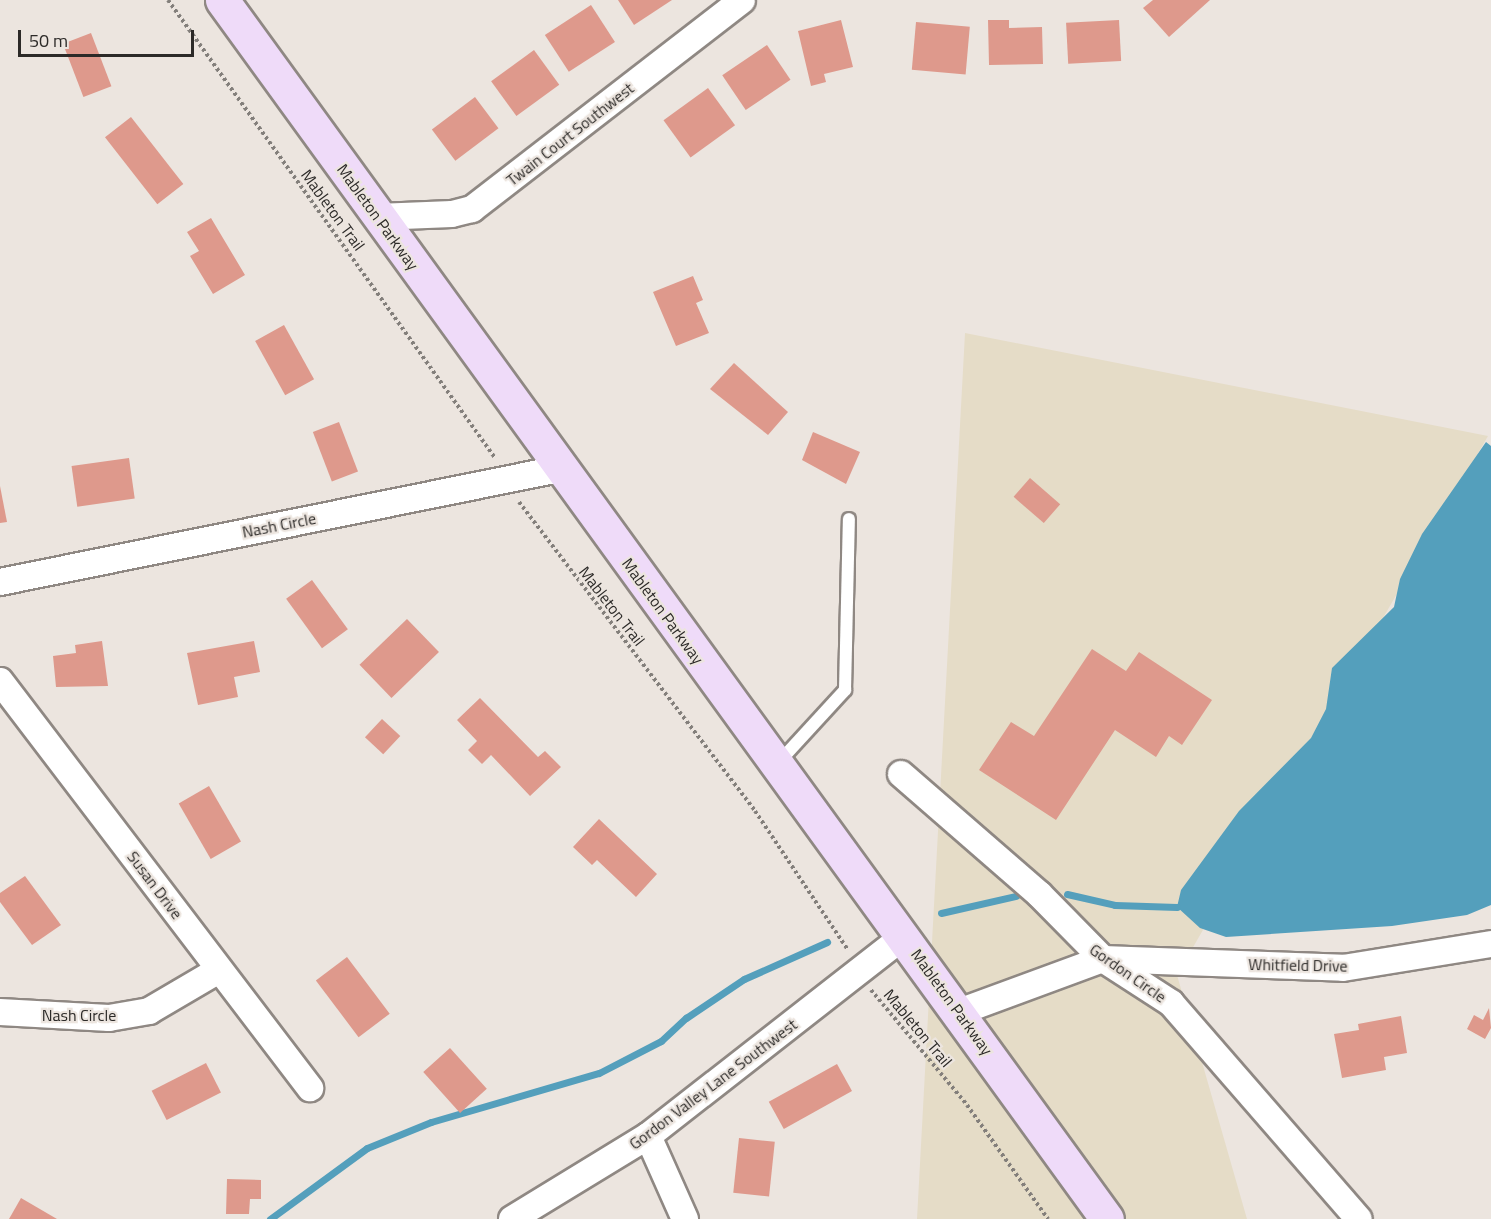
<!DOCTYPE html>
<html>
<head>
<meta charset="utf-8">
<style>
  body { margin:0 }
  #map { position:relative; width:1491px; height:1219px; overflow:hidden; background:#ece5df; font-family:"Titillium Web",sans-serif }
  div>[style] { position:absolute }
  .commercial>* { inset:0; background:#e5dcc7 }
  .water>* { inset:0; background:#549fbc }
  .stream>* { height:7px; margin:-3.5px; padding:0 3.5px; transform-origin:3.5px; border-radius:3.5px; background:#549fbc }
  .building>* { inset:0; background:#de998c; transform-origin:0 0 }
  .path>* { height:4px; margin-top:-2px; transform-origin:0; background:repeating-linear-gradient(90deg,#837f7b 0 3px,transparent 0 6px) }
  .roads { filter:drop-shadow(2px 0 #8f8883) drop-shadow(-2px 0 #8f8883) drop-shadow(0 2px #8f8883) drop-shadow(0 -2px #8f8883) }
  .service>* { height:12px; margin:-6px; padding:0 6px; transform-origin:6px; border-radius:6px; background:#fff }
  .minor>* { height:26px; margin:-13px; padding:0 13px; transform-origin:13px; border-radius:13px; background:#fff }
  .secondary>* { height:33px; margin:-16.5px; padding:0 16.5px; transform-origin:16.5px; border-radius:16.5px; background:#efdbf9 }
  span { translate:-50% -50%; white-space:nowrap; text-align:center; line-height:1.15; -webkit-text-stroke:4.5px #ece5df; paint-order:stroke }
  .street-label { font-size:16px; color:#2c2a28 }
  .scale { position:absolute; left:18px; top:30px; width:176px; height:27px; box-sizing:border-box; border:3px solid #2c2a28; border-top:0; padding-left:8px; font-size:18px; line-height:21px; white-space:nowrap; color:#2c2a28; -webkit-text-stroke:4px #ece5df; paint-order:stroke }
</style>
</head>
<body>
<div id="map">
  <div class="commercial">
    <div style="clip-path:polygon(965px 333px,1488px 436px,1177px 975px,1247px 1219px,917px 1219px)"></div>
  </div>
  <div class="water">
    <div style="clip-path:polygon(1486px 442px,1491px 446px,1491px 905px,1467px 915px,1392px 926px,1226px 937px,1200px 928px,1177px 907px,1181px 890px,1239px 811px,1311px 738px,1326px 709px,1332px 668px,1394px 607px,1400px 579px,1422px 534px)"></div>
  </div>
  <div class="stream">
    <div style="left:1067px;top:894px;width:49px;rotate:12.9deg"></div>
    <div style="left:1115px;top:905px;width:62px;rotate:1.8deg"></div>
    <div style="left:941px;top:913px;width:77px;rotate:-12.8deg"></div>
    <div style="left:270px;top:1219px;width:120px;rotate:-36.2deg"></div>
    <div style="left:367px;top:1148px;width:69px;rotate:-22.1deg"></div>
    <div style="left:431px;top:1122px;width:175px;rotate:-16.3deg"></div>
    <div style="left:599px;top:1073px;width:70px;rotate:-27.3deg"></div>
    <div style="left:661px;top:1041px;width:34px;rotate:-43deg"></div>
    <div style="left:686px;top:1018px;width:70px;rotate:-33.9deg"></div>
    <div style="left:744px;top:979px;width:91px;rotate:-24deg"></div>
  </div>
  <div class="building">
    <div style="clip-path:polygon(618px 0,672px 0,634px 25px)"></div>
    <div style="clip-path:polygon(1153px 0,1210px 0,1169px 37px,1143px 8px)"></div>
    <div style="left:591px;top:5px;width:44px;height:55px;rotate:57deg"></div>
    <div style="clip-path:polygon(841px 20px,853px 67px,824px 74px,826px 82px,811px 86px,798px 31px)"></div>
    <div style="clip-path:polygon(988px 20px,1009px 20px,1009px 28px,1042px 27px,1043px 64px,989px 65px)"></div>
    <div style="left:1119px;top:20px;width:41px;height:53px;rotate:87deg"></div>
    <div style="left:916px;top:22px;width:54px;height:48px;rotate:5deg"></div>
    <div style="left:91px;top:33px;width:57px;height:30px;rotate:69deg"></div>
    <div style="left:767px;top:45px;width:42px;height:54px;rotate:56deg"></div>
    <div style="left:534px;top:50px;width:43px;height:53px;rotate:54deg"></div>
    <div style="left:708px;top:88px;width:46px;height:55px;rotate:54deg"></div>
    <div style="left:475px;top:97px;width:39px;height:54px;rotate:53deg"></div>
    <div style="left:131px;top:117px;width:85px;height:33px;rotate:52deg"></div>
    <div style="clip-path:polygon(211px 218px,245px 275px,213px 294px,190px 256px,199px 251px,187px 232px)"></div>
    <div style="clip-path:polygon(693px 276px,703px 300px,696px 303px,709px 333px,676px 346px,653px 292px)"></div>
    <div style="left:284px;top:325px;width:62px;height:33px;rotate:61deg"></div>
    <div style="clip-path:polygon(734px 363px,788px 412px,768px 435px,710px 389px)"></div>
    <div style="left:339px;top:422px;width:53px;height:28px;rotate:69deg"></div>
    <div style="clip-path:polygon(813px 432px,860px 452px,846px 484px,802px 460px)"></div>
    <div style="left:129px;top:458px;width:41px;height:58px;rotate:82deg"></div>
    <div style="left:1030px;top:478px;width:40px;height:25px;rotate:41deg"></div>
    <div style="clip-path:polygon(0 486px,7px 522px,0 523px)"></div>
    <div style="left:312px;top:580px;width:61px;height:32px;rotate:54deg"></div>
    <div style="left:407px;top:619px;width:46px;height:66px;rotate:46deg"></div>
    <div style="clip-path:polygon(102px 641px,108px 686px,56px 687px,53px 656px,76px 653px,75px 645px)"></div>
    <div style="clip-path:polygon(254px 641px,260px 672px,234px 677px,238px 697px,198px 705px,187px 653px)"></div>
    <div style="clip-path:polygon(1092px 649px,1126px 671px,1139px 652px,1212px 700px,1182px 745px,1169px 736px,1156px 757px,1115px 730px,1056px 820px,979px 770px,1011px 722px,1034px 736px)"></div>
    <div style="clip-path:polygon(480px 698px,538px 757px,545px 751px,561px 767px,530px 796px,491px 755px,482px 764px,468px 750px,477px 741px,457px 720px)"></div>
    <div style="left:382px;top:719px;width:25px;height:25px;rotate:43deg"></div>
    <div style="left:209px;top:786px;width:64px;height:35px;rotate:60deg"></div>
    <div style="clip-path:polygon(599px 819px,657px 874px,636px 897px,597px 860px,592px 865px,573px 847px)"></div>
    <div style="clip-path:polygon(25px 876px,61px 925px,32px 945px,0 902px,0 893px)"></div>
    <div style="left:347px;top:957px;width:71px;height:39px;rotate:53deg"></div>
    <div style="clip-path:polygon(1489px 1008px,1491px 1028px,1485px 1039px,1467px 1029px,1474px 1015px,1483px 1020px)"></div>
    <div style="clip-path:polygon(1401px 1016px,1407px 1053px,1384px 1057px,1386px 1070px,1342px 1078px,1334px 1034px,1359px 1030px,1358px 1024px)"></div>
    <div style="left:450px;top:1048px;width:55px;height:36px;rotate:48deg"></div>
    <div style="left:206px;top:1063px;width:33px;height:61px;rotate:63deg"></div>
    <div style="left:837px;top:1064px;width:31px;height:78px;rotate:61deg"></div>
    <div style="left:739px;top:1138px;width:36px;height:55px;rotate:6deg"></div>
    <div style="clip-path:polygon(227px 1179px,261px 1180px,261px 1199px,250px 1199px,249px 1214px,226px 1214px)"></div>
    <div style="clip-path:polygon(21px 1198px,57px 1219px,9px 1219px)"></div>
  </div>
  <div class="path">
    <div style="left:168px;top:0;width:563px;rotate:54.47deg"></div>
    <div style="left:519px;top:502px;width:389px;rotate:52.6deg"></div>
    <div style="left:755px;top:811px;width:167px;rotate:56.2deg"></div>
    <div style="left:871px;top:990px;width:150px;rotate:50.1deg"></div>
    <div style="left:967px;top:1105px;width:140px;rotate:54.6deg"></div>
  </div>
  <div class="roads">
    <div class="service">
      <div style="left:779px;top:762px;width:98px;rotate:-47.5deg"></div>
      <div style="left:845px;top:690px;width:171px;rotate:-88.7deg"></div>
    </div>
    <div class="minor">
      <div style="left:377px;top:217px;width:75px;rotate:-2.3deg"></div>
      <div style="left:452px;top:214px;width:21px;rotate:-14deg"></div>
      <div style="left:472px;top:209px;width:341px;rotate:-37.7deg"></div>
      <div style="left:0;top:582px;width:570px;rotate:-11.43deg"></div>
      <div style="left:0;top:681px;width:512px;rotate:52.7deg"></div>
      <div style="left:901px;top:774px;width:183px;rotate:41deg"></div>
      <div style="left:1039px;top:894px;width:91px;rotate:45.4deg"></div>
      <div style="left:1103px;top:959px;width:81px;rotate:32.9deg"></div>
      <div style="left:1171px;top:1003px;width:286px;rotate:49deg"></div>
      <div style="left:0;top:1012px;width:109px;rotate:3.2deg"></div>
      <div style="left:109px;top:1018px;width:41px;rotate:-9.9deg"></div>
      <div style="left:149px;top:1011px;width:81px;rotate:-30.4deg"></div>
      <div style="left:959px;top:1012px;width:153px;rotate:-20.2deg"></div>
      <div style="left:1103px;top:959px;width:240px;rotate:2.1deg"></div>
      <div style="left:1343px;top:968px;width:150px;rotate:-9.2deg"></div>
      <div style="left:648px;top:1136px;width:91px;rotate:66deg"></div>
      <div style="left:512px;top:1219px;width:159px;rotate:-31.4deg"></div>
      <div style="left:648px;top:1136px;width:325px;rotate:-38deg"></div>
    </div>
    <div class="secondary">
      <div style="left:222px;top:0;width:1506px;rotate:54.02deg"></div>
    </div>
  </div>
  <div class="street-label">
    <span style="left:570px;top:134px;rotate:-38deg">Twain Court Southwest</span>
    <span style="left:333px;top:210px;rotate:54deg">Mableton Trail</span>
    <span style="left:378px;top:217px;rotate:54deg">Mableton Parkway</span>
    <span style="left:279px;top:525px;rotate:-11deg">Nash Circle</span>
    <span style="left:612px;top:606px;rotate:52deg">Mableton Trail</span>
    <span style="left:663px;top:611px;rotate:54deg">Mableton Parkway</span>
    <span style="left:155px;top:885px;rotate:53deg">Susan Drive</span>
    <span style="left:1298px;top:965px;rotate:1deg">Whitfield Drive</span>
    <span style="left:1128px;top:973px;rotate:35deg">Gordon Circle</span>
    <span style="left:952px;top:1002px;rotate:54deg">Mableton Parkway</span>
    <span style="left:79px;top:1015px">Nash Circle</span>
    <span style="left:918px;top:1028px;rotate:50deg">Mableton Trail</span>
    <span style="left:713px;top:1084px;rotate:-37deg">Gordon Valley Lane Southwest</span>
  </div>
  <div class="scale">50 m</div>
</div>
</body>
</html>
